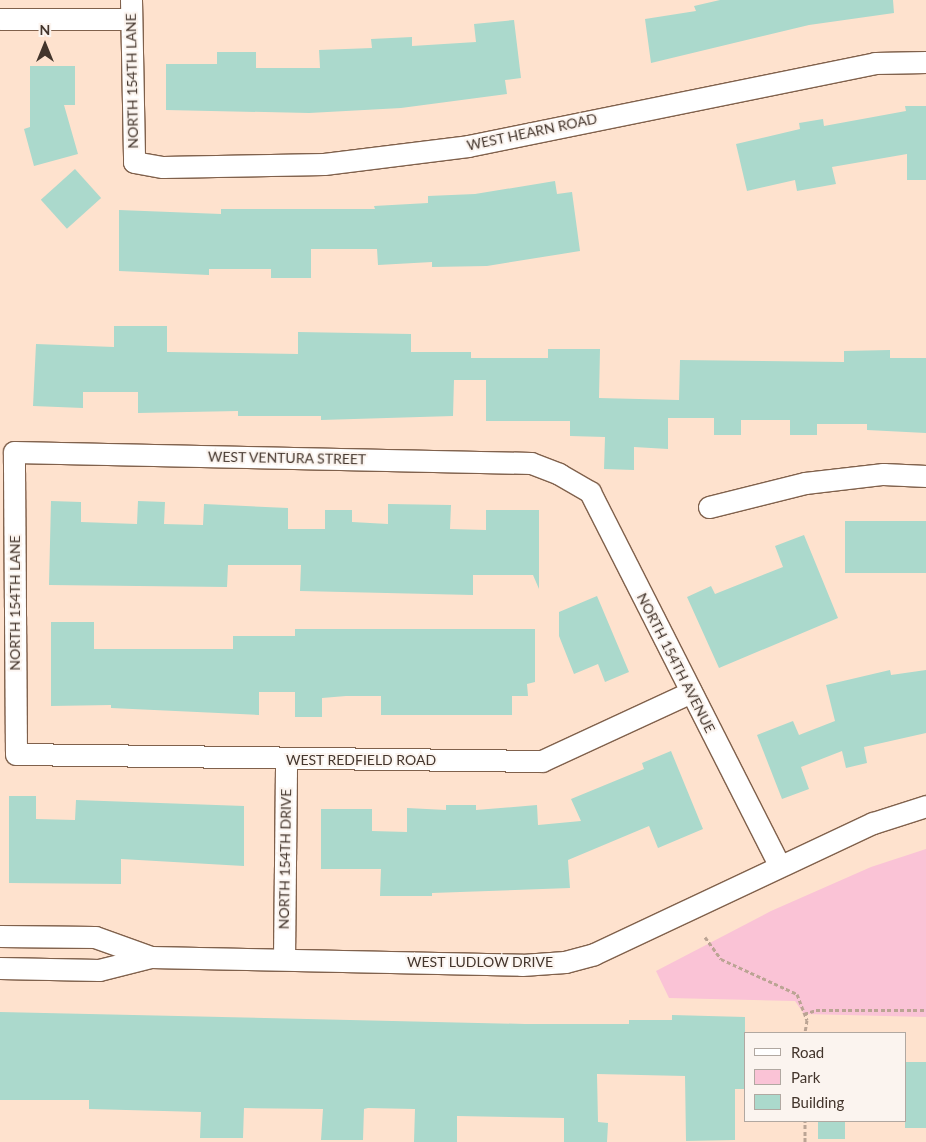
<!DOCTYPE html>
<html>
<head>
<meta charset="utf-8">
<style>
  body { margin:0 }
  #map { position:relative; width:926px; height:1142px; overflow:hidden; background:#fee2ce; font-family:Lato,sans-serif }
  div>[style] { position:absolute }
  .green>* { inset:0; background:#fac3d6 }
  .building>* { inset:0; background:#abd9cc; transform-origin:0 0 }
  .path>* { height:3px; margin-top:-1.5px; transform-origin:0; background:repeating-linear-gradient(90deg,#bba494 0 4px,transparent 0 6.5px) }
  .roads { filter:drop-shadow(1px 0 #80614c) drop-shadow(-1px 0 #80614c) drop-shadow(0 1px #80614c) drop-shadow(0 -1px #80614c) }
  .minor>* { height:21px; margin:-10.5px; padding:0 10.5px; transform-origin:10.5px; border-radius:10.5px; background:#fff }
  span { translate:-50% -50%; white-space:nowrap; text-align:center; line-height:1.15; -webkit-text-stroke:4px #fbf4ef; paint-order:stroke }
  .street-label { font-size:14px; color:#43352c }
  .legend { position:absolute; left:744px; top:1032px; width:162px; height:90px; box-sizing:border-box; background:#fbf4ef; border:1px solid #b1a8a1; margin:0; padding:6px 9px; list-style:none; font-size:15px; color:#43352c }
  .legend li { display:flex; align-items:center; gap:10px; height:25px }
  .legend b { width:25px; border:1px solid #b1a8a1 }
  .north { position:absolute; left:20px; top:20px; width:50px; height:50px; -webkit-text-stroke:4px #fbf4ef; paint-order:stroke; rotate:0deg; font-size:14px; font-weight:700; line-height:20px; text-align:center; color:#43352c }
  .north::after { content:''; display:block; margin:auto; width:18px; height:22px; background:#43352c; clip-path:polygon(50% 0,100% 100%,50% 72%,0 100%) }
</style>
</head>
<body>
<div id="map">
  <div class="green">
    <div style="clip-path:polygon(926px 849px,926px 1017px,804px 1014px,795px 1001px,669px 998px,656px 971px,771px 911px,871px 867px)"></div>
  </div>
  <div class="building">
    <div style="clip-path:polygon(720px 0,893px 0,894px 13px,809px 25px,651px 63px,645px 19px,696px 11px,694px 6px)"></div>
    <div style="clip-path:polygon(514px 20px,521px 78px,505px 80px,507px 94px,401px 108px,309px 113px,166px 110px,166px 64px,217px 64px,217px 52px,256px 52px,256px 68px,320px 68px,319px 50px,372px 48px,371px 39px,412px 37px,412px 46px,476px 42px,474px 24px)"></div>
    <div style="clip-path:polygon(30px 66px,75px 66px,75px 105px,64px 105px,78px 154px,34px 166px,24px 129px,30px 127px)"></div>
    <div style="clip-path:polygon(905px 106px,926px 106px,926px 180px,907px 180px,907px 154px,832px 167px,836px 184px,797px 191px,795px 180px,747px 191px,736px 144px,800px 129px,799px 123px,823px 119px,824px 126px,906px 111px)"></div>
    <div style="left:75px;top:169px;width:39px;height:46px;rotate:48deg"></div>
    <div style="clip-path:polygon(555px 181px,557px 194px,572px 192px,580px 251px,487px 266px,432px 267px,432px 262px,378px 265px,377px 249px,311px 249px,311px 278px,271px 278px,271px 269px,209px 269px,209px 275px,119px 271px,119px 210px,221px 214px,221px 209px,375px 209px,374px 206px,428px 203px,428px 196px,475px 194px)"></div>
    <div style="clip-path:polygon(114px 326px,167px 326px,167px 352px,298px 354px,298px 332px,411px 334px,411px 352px,471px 352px,471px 358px,548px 358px,548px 349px,600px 349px,599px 398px,679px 400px,680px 360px,844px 362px,844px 351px,890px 350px,890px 358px,926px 358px,926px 433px,867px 430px,867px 424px,817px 424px,817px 435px,790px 435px,790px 420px,741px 420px,741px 435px,714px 435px,714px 418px,668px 418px,668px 449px,634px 447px,634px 470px,604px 469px,605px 437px,570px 436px,570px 421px,486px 421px,486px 380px,454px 380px,453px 416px,321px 420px,321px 416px,238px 416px,238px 411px,138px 413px,138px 392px,83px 392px,83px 408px,33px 406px,36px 344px,114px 347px)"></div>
    <div style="clip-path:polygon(51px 501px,81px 502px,81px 522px,137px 524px,138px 501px,165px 502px,164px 524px,203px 525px,204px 504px,288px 508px,288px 529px,325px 529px,325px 510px,352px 510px,352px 522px,388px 524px,388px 504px,451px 505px,450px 529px,486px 530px,486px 510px,539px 510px,539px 589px,533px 575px,473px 575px,473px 595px,300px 591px,301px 565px,228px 565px,227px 587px,49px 585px)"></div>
    <div style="left:926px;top:521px;width:52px;height:81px;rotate:90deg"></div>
    <div style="clip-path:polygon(804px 535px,838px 618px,719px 668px,687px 597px,711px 586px,715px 594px,783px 567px,775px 546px)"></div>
    <div style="clip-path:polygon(597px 596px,629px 672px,605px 682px,598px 664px,574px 674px,559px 636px,559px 612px)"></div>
    <div style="clip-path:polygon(51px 622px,94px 622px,94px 649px,233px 649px,233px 636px,295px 636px,295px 629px,535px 629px,535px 682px,527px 684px,528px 696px,512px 696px,512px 715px,381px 715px,381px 696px,346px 696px,322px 698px,322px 717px,295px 717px,295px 692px,259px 692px,259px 715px,111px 708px,111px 705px,51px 706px)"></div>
    <div style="clip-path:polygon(890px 670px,891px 675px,926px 670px,926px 733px,864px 747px,867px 763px,846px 768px,842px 751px,801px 767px,809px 789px,782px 799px,757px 735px,793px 721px,799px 735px,835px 721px,826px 685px)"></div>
    <div style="clip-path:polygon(671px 751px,703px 829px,658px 848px,649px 826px,568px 860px,570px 888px,432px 893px,432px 896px,380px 896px,381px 869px,321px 869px,321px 809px,372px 809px,372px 831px,407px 832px,407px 808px,446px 810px,446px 805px,476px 805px,476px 810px,537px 805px,538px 825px,581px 821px,571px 799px,644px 769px,642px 763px)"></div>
    <div style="clip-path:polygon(9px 796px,36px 796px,36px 819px,75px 820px,76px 800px,244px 806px,244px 866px,121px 859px,121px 884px,9px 883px)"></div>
    <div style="clip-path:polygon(0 1012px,525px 1024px,629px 1024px,629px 1020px,672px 1020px,672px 1015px,745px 1017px,745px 1089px,735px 1089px,735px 1140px,686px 1141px,685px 1076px,597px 1074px,598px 1122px,608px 1123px,607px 1142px,564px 1142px,564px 1118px,457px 1116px,457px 1142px,414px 1142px,415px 1109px,368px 1108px,364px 1109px,363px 1140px,321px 1140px,323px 1109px,244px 1108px,243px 1138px,200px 1138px,201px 1112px,89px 1109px,89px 1100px,0 1100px)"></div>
    <div style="left:905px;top:1062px;width:21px;height:66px"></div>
    <div style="left:818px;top:1121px;width:27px;height:18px"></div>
  </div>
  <div class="path">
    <div style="left:705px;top:937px;width:27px;rotate:54deg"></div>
    <div style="left:721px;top:959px;width:84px;rotate:24.7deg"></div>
    <div style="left:797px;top:994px;width:28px;rotate:69deg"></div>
    <div style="left:807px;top:1020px;width:13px;rotate:99deg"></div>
    <div style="left:804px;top:1014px;width:13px;rotate:-18deg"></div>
    <div style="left:816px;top:1010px;width:110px"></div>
    <div style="left:805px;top:1142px;width:21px;rotate:-90deg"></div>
  </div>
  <div class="roads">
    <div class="minor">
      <div style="left:131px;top:0;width:162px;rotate:88.9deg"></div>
      <div style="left:134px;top:162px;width:29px;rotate:10deg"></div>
      <div style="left:163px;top:167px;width:161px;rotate:-1.1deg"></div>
      <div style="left:324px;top:164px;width:145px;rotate:-7.1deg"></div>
      <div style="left:468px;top:146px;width:415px;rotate:-11.5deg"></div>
      <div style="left:875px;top:63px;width:51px;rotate:-1.1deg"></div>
      <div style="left:0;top:19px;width:131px"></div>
      <div style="left:709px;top:507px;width:99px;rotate:-14deg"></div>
      <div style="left:805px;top:483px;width:79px;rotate:-6.6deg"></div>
      <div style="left:883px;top:474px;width:43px;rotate:2.7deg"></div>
      <div style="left:691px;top:692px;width:164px;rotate:155.2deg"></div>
      <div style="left:542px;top:761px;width:526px;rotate:-179.24deg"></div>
      <div style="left:16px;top:754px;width:302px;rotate:-90.4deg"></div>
      <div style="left:14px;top:452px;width:517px;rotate:1.22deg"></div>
      <div style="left:531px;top:463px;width:30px;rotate:21deg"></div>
      <div style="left:559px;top:474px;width:36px;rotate:30deg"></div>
      <div style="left:590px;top:492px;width:418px;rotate:63.1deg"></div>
      <div style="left:0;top:936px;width:95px;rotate:0.6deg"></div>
      <div style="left:95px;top:937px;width:59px;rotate:19.7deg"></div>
      <div style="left:284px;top:959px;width:200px;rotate:-89.4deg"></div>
      <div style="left:0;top:968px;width:99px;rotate:1.2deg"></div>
      <div style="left:99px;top:970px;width:54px;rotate:-14deg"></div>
      <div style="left:151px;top:957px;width:371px;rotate:1.2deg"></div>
      <div style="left:522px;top:965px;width:43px;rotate:-4deg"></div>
      <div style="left:565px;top:962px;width:30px;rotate:-15deg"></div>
      <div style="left:594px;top:954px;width:308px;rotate:-25.2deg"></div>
      <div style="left:873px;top:823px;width:56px;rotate:-17.8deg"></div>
    </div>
  </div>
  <div class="street-label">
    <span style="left:132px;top:81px;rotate:-91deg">NORTH 154TH LANE</span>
    <span style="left:532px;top:132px;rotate:-12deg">WEST HEARN ROAD</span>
    <span style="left:287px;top:458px;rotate:1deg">WEST VENTURA STREET</span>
    <span style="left:15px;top:603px;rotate:-90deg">NORTH 154TH LANE</span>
    <span style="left:676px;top:663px;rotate:63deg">NORTH 154TH AVENUE</span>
    <span style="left:361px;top:760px">WEST REDFIELD ROAD</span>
    <span style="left:285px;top:859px;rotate:-89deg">NORTH 154TH DRIVE</span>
    <span style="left:480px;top:962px">WEST LUDLOW DRIVE</span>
  </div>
  <ul class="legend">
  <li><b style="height:6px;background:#fff"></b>Road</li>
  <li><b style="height:14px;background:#fac3d6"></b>Park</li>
  <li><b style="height:14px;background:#abd9cc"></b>Building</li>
  </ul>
  <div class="north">N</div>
</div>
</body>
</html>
